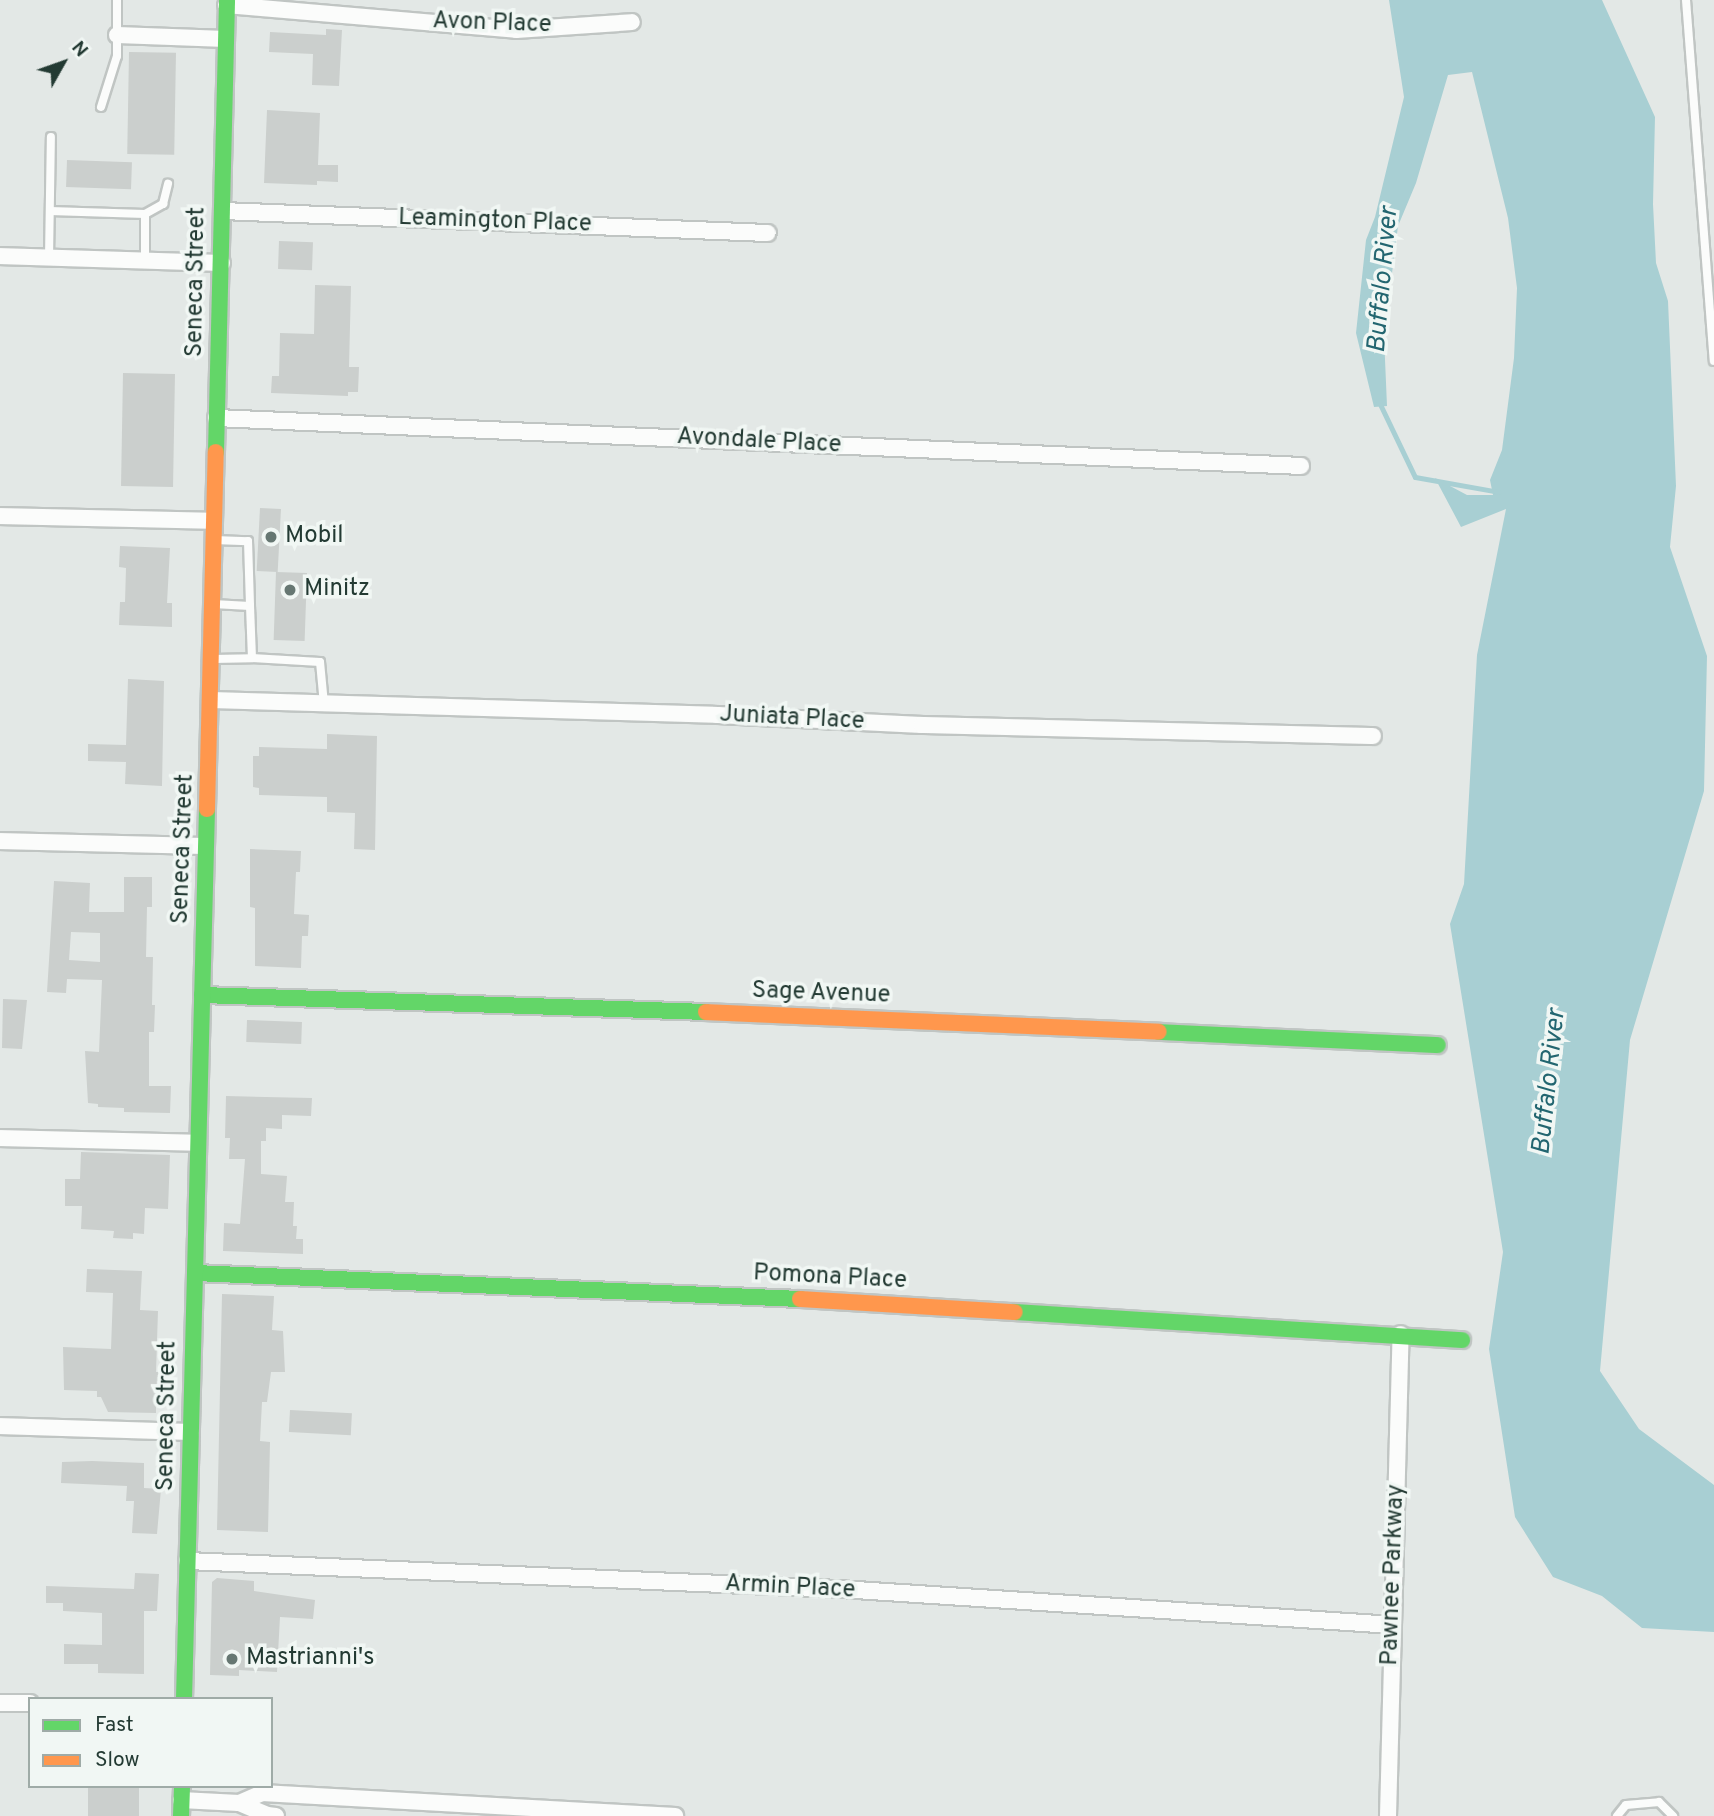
<!DOCTYPE html>
<html>
<head>
<meta charset="utf-8">
<style>
  body { margin:0 }
  #map { position:relative; width:1714px; height:1816px; overflow:hidden; background:#e3e8e6; font-family:Overpass,sans-serif }
  div>[style] { position:absolute }
  .water>* { inset:0; background:#a8cfd3 }
  .stream>* { height:5px; margin:-2.5px; padding:0 2.5px; transform-origin:2.5px; border-radius:2.5px; background:#a8cfd3 }
  .building>* { inset:0; background:#cbcfcd; transform-origin:0 0 }
  .roads { filter:drop-shadow(2px 0 #c0c5c3) drop-shadow(-2px 0 #c0c5c3) drop-shadow(0 2px #c0c5c3) drop-shadow(0 -2px #c0c5c3) }
  .lane>* { height:8px; margin:-4px; padding:0 4px; transform-origin:4px; border-radius:4px; background:#fbfcfb }
  .street>* { height:16px; margin:-8px; padding:0 8px; transform-origin:8px; border-radius:8px; background:#fbfcfb }
  .fast>* { height:16px; margin:-8px; padding:0 8px; transform-origin:8px; border-radius:8px; background:#63d668 }
  .slow>* { height:16px; margin:-8px; padding:0 8px; transform-origin:8px; border-radius:8px; background:#ff974d }
  .dots>* { width:19px; height:19px; translate:-50% -50%; box-sizing:border-box; border:4px solid #f1f7f4; border-radius:50% }
  span { translate:-50% -50%; white-space:nowrap; text-align:center; line-height:1.15; -webkit-text-stroke:7px #f1f7f4; paint-order:stroke }
  .street-label { font-size:24px; color:#233a33 }
  .poi-label { font-size:24px; color:#233a33 }
  .left { translate:0 -50%; text-align:left }
  .water-label { font-size:26px; color:#236670; font-style:italic }
  .legend { position:absolute; left:28px; top:1697px; width:245px; height:91px; box-sizing:border-box; background:#f1f7f4; border:2px solid #9faba7; margin:0; padding:9px 12px; list-style:none; font-size:21px; color:#233a33 }
  .legend li { display:flex; align-items:center; gap:14px; height:35px }
  .legend b { width:35px; border:2px solid #9faba7 }
  .north { position:absolute; left:28px; top:28px; width:70px; height:70px; -webkit-text-stroke:5px #f1f7f4; paint-order:stroke; rotate:50deg; font-size:19px; font-weight:700; line-height:28px; text-align:center; color:#233a33 }
  .north::after { content:''; display:block; margin:auto; width:24px; height:32px; background:#233a33; clip-path:polygon(50% 0,100% 100%,50% 72%,0 100%) }
</style>
</head>
<body>
<div id="map">
  <div class="water">
    <div style="clip-path:polygon(1389px 0,1602px 0,1655px 117px,1653px 204px,1656px 263px,1668px 301px,1676px 486px,1670px 547px,1707px 656px,1704px 791px,1630px 1040px,1600px 1371px,1639px 1429px,1714px 1485px,1714px 1632px,1642px 1628px,1602px 1596px,1553px 1577px,1515px 1517px,1489px 1349px,1503px 1252px,1450px 924px,1464px 884px,1477px 655px,1506px 509px,1461px 527px,1435px 478px,1467px 495px,1493px 495px,1490px 480px,1502px 450px,1514px 358px,1517px 288px,1508px 218px,1472px 72px,1448px 75px,1416px 183px,1398px 226px,1384px 336px,1387px 406px,1374px 407px,1356px 333px,1366px 240px,1375px 217px,1404px 97px)"></div>
  </div>
  <div class="stream">
    <div style="left:1379px;top:402px;width:83px;rotate:64.4deg"></div>
    <div style="left:1415px;top:477px;width:85px;rotate:10.1deg"></div>
  </div>
  <div class="building">
    <div style="clip-path:polygon(326px 29px,342px 30px,339px 86px,312px 85px,313px 54px,269px 52px,270px 32px,326px 35px)"></div>
    <div style="left:129px;top:52px;width:47px;height:102px;rotate:1deg"></div>
    <div style="clip-path:polygon(267px 110px,320px 113px,318px 165px,338px 165px,338px 182px,317px 181px,317px 185px,264px 183px)"></div>
    <div style="left:67px;top:160px;width:65px;height:27px;rotate:2deg"></div>
    <div style="left:279px;top:241px;width:34px;height:28px;rotate:2deg"></div>
    <div style="clip-path:polygon(315px 285px,351px 286px,349px 367px,359px 367px,358px 392px,348px 392px,348px 396px,271px 393px,272px 376px,279px 376px,280px 333px,314px 334px)"></div>
    <div style="left:123px;top:373px;width:52px;height:113px;rotate:1deg"></div>
    <div style="left:260px;top:508px;width:21px;height:63px;rotate:3deg"></div>
    <div style="clip-path:polygon(120px 546px,170px 548px,167px 603px,172px 603px,172px 627px,119px 625px,120px 602px,125px 602px,126px 568px,119px 567px)"></div>
    <div style="left:276px;top:572px;width:31px;height:68px;rotate:2deg"></div>
    <div style="clip-path:polygon(128px 679px,164px 681px,162px 786px,125px 784px,126px 762px,88px 761px,88px 744px,126px 745px)"></div>
    <div style="clip-path:polygon(327px 734px,377px 736px,375px 850px,354px 849px,355px 813px,327px 812px,327px 797px,259px 795px,259px 788px,253px 787px,253px 756px,259px 756px,259px 747px,327px 749px)"></div>
    <div style="clip-path:polygon(250px 849px,301px 851px,300px 872px,296px 872px,294px 914px,309px 915px,308px 936px,302px 936px,301px 968px,255px 966px,255px 908px,250px 907px)"></div>
    <div style="clip-path:polygon(evenodd,124px 877px,152px 877px,152px 907px,147px 907px,146px 957px,153px 957px,152px 1005px,155px 1005px,154px 1032px,149px 1032px,149px 1086px,171px 1086px,170px 1113px,124px 1112px,124px 1108px,98px 1107px,98px 1104px,88px 1103px,85px 1051px,99px 1052px,102px 980px,67px 979px,66px 993px,47px 992px,54px 881px,90px 883px,89px 912px,124px 912px,124px 877px,71px 932px,100px 933px,100px 962px,69px 960px,71px 932px)"></div>
    <div style="clip-path:polygon(3px 999px,27px 1000px,22px 1049px,2px 1048px)"></div>
    <div style="left:247px;top:1020px;width:55px;height:22px;rotate:2deg"></div>
    <div style="clip-path:polygon(226px 1096px,312px 1098px,311px 1116px,282px 1115px,282px 1129px,266px 1128px,266px 1141px,261px 1141px,261px 1174px,287px 1176px,285px 1202px,294px 1202px,293px 1226px,297px 1226px,296px 1239px,303px 1239px,303px 1254px,223px 1251px,224px 1223px,240px 1224px,245px 1159px,229px 1159px,230px 1138px,225px 1138px)"></div>
    <div style="clip-path:polygon(81px 1152px,170px 1155px,168px 1209px,145px 1208px,144px 1234px,133px 1233px,133px 1239px,113px 1238px,114px 1231px,81px 1229px,82px 1206px,65px 1206px,65px 1179px,80px 1179px)"></div>
    <div style="clip-path:polygon(87px 1269px,142px 1271px,140px 1310px,158px 1311px,156px 1372px,164px 1372px,164px 1407px,156px 1407px,156px 1413px,108px 1412px,101px 1397px,97px 1397px,97px 1391px,64px 1390px,63px 1347px,111px 1349px,113px 1293px,86px 1292px)"></div>
    <div style="clip-path:polygon(222px 1294px,274px 1296px,272px 1330px,283px 1331px,285px 1372px,271px 1372px,267px 1402px,262px 1402px,260px 1441px,270px 1442px,268px 1532px,217px 1530px)"></div>
    <div style="left:290px;top:1410px;width:62px;height:22px;rotate:3deg"></div>
    <div style="clip-path:polygon(92px 1461px,144px 1463px,144px 1488px,161px 1489px,157px 1534px,132px 1533px,134px 1501px,126px 1501px,127px 1486px,61px 1483px,62px 1462px)"></div>
    <div style="clip-path:polygon(135px 1573px,159px 1574px,157px 1611px,144px 1611px,144px 1674px,98px 1673px,98px 1664px,64px 1664px,64px 1644px,102px 1645px,102px 1613px,63px 1611px,63px 1603px,46px 1603px,46px 1586px,134px 1589px)"></div>
    <div style="clip-path:polygon(217px 1578px,254px 1581px,254px 1591px,315px 1600px,313px 1619px,280px 1617px,277px 1672px,239px 1670px,239px 1676px,210px 1675px,212px 1582px)"></div>
    <div style="left:88px;top:1786px;width:51px;height:30px"></div>
  </div>
  <div class="roads">
    <div class="lane">
      <div style="left:1686px;top:0;width:362px;rotate:85.6deg"></div>
      <div style="left:101px;top:107px;width:53px;rotate:-72.6deg"></div>
      <div style="left:117px;top:56px;width:56px;rotate:-90deg"></div>
      <div style="left:50px;top:211px;width:95px;rotate:1.8deg"></div>
      <div style="left:145px;top:214px;width:21px;rotate:-29deg"></div>
      <div style="left:163px;top:204px;width:21px;rotate:-76deg"></div>
      <div style="left:145px;top:214px;width:48px;rotate:90deg"></div>
      <div style="left:49px;top:258px;width:121px;rotate:-89.1deg"></div>
      <div style="left:214px;top:540px;width:34px;rotate:2deg"></div>
      <div style="left:248px;top:541px;width:65px;rotate:88.2deg"></div>
      <div style="left:213px;top:604px;width:37px;rotate:3deg"></div>
      <div style="left:250px;top:606px;width:52px;rotate:87.8deg"></div>
      <div style="left:252px;top:658px;width:68px;rotate:3.4deg"></div>
      <div style="left:320px;top:662px;width:42px;rotate:84.6deg"></div>
      <div style="left:213px;top:659px;width:39px;rotate:-1deg"></div>
      <div style="left:1617px;top:1816px;width:14px;rotate:-51deg"></div>
      <div style="left:1626px;top:1805px;width:33px;rotate:-5deg"></div>
      <div style="left:1659px;top:1802px;width:20px;rotate:45deg"></div>
    </div>
    <div class="street">
      <div style="left:226px;top:5px;width:291px;rotate:4.9deg"></div>
      <div style="left:516px;top:30px;width:116px;rotate:-3.9deg"></div>
      <div style="left:117px;top:35px;width:109px;rotate:2.1deg"></div>
      <div style="left:222px;top:211px;width:546px;rotate:2.31deg"></div>
      <div style="left:0;top:256px;width:222px;rotate:1.8deg"></div>
      <div style="left:216px;top:418px;width:1086px;rotate:2.53deg"></div>
      <div style="left:0;top:516px;width:213px;rotate:1.3deg"></div>
      <div style="left:211px;top:700px;width:507px;rotate:1.69deg"></div>
      <div style="left:718px;top:715px;width:204px;rotate:2.8deg"></div>
      <div style="left:922px;top:725px;width:451px;rotate:1.4deg"></div>
      <div style="left:0;top:841px;width:206px;rotate:1.4deg"></div>
      <div style="left:0;top:1138px;width:198px;rotate:1.4deg"></div>
      <div style="left:0;top:1426px;width:191px;rotate:1.8deg"></div>
      <div style="left:187px;top:1561px;width:654px;rotate:2.46deg"></div>
      <div style="left:840px;top:1589px;width:554px;rotate:3.72deg"></div>
      <div style="left:0;top:1703px;width:30px"></div>
      <div style="left:181px;top:1800px;width:58px;rotate:3deg"></div>
      <div style="left:239px;top:1803px;width:30px;rotate:23deg"></div>
      <div style="left:267px;top:1815px;width:9px;rotate:6deg"></div>
      <div style="left:239px;top:1803px;width:25px;rotate:-23deg"></div>
      <div style="left:262px;top:1793px;width:414px;rotate:3.2deg"></div>
      <div style="left:1388px;top:1816px;width:482px;rotate:-88.5deg"></div>
    </div>
    <div class="fast">
      <div style="left:216px;top:452px;width:452px;rotate:-88.6deg"></div>
      <div style="left:202px;top:995px;width:504px;rotate:1.93deg"></div>
      <div style="left:1159px;top:1032px;width:279px;rotate:2.7deg"></div>
      <div style="left:195px;top:1273px;width:606px;rotate:2.46deg"></div>
      <div style="left:1015px;top:1312px;width:448px;rotate:3.6deg"></div>
      <div style="left:184px;top:1699px;width:890px;rotate:-88.52deg"></div>
      <div style="left:181px;top:1816px;width:30px;rotate:-88deg"></div>
    </div>
    <div class="slow">
      <div style="left:207px;top:809px;width:357px;rotate:-88.6deg"></div>
      <div style="left:706px;top:1012px;width:453px;rotate:2.5deg"></div>
      <div style="left:800px;top:1299px;width:215px;rotate:3.5deg"></div>
    </div>
  </div>
  <div class="dots">
    <div style="left:271px;top:537px;background:#667772"></div>
    <div style="left:290px;top:590px;background:#667772"></div>
    <div style="left:232px;top:1659px;background:#667772"></div>
  </div>
  <div class="street-label">
    <span style="left:492px;top:24px;rotate:2deg">Avon Place</span>
    <span style="left:495px;top:222px;rotate:2deg">Leamington Place</span>
    <span style="left:197px;top:282px;rotate:-89deg">Seneca Street</span>
    <span style="left:759px;top:442px;rotate:3deg">Avondale Place</span>
    <span style="left:792px;top:719px;rotate:3deg">Juniata Place</span>
    <span style="left:184px;top:849px;rotate:-88deg">Seneca Street</span>
    <span style="left:821px;top:994px;rotate:2deg">Sage Avenue</span>
    <span style="left:830px;top:1278px;rotate:3deg">Pomona Place</span>
    <span style="left:168px;top:1416px;rotate:-89deg">Seneca Street</span>
    <span style="left:1394px;top:1575px;rotate:-88deg">Pawnee Parkway</span>
    <span style="left:790px;top:1588px;rotate:3deg">Armin Place</span>
  </div>
  <div class="poi-label">
    <span class="left" style="left:285px;top:537px">Mobil</span>
    <span class="left" style="left:304px;top:590px">Minitz</span>
    <span class="left" style="left:246px;top:1659px">Mastrianni's</span>
  </div>
  <div class="water-label">
    <span style="left:1384px;top:280px;rotate:-85deg">Buffalo River</span>
    <span style="left:1550px;top:1082px;rotate:-84deg">Buffalo River</span>
  </div>
  <ul class="legend">
  <li><b style="height:9px;background:#63d668"></b>Fast</li>
  <li><b style="height:9px;background:#ff974d"></b>Slow</li>
  </ul>
  <div class="north">N</div>
</div>
</body>
</html>
